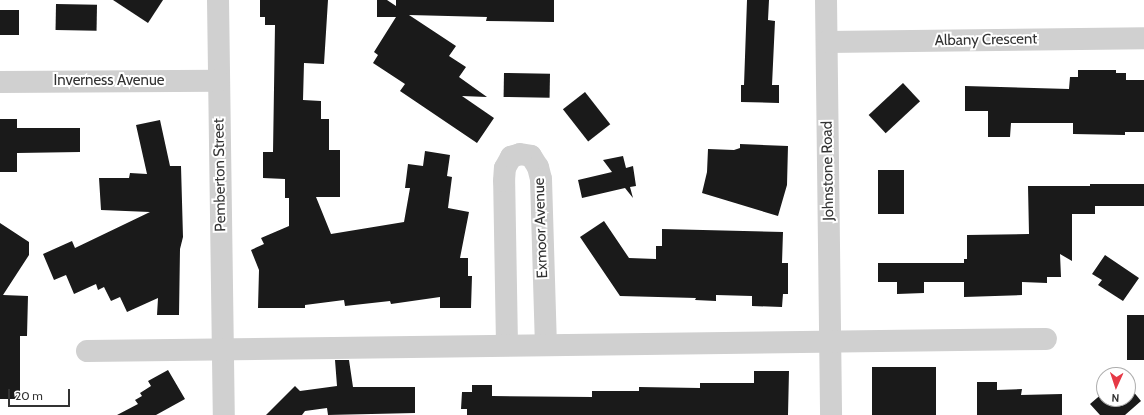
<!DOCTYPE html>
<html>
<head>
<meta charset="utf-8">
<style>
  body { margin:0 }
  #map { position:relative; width:1144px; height:415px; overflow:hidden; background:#fff; font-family:Cabin,sans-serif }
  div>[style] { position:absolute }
  .building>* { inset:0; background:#1a1a1a; transform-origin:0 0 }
  .minor>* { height:22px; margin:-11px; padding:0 11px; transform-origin:11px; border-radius:11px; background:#d0d0d0 }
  span { translate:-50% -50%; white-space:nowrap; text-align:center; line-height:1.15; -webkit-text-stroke:4px #fff; paint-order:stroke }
  .street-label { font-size:15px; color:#333 }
  .north { position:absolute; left:1096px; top:367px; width:40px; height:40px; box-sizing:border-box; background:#fff; border:1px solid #adadad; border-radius:50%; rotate:183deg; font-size:11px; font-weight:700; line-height:16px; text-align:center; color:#333 }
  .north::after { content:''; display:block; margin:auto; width:14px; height:18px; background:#e63946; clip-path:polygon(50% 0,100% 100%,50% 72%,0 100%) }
  .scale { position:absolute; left:8px; top:389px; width:62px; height:18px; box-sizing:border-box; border:2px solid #333; border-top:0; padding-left:5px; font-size:12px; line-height:14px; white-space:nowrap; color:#333; -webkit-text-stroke:3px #fff; paint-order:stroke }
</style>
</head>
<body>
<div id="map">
  <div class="building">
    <div style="clip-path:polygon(113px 0,163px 0,148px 23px)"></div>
    <div style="clip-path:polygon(260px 0,328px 0,324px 64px,304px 63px,303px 100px,321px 101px,321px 119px,329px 119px,329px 150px,340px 150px,340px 197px,316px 197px,331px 234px,404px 222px,410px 188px,405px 188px,408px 164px,423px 166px,425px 151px,450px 155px,447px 176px,452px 177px,448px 208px,469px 212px,460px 258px,468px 258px,468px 276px,472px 276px,471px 308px,440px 308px,440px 297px,391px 304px,390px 301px,345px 306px,344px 300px,305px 305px,305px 308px,258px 308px,259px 270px,251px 250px,264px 244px,261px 238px,289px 226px,289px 198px,285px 198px,285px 179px,263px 178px,263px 152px,273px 152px,275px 25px,265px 25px,265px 17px,260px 17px)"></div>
    <div style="clip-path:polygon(377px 0,387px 0,396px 6px,396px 0,554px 0,554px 22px,486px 21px,487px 17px,409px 15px,456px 46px,449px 56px,466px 67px,459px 77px,487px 97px,462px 96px,494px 118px,477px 143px,400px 91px,405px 84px,373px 63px,378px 55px,374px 52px,396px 17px,377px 17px)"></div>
    <div style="clip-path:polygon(747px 0,769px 0,768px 20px,775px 21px,772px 85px,779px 85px,779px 103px,741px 102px,741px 85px,744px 85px)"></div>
    <div style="left:56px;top:4px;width:41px;height:26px;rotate:1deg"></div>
    <div style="left:0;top:10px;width:19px;height:25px"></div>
    <div style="clip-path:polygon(1078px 70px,1116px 70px,1116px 73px,1126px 73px,1126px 80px,1144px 80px,1144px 132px,1125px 132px,1125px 135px,1073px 134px,1073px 123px,1011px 123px,1010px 137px,988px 137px,988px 111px,965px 111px,965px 86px,1069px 89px,1070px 77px,1078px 77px)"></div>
    <div style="left:504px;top:73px;width:46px;height:24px;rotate:1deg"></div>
    <div style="left:903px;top:83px;width:25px;height:47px;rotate:47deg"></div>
    <div style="left:585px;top:92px;width:41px;height:28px;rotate:52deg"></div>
    <div style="clip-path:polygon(0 119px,17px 119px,17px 128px,80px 128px,80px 152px,17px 153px,17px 172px,0 172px)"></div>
    <div style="clip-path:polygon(160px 120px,170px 166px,181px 166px,183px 237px,180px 249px,179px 315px,157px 315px,158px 298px,127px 312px,120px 297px,111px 301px,104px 287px,98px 290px,96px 284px,74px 294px,66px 275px,54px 280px,43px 254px,72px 241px,75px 248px,150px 212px,101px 210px,99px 178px,129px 178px,130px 173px,147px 174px,136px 125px)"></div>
    <div style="clip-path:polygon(740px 144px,788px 146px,787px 185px,778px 216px,702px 193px,707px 172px,708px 149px,734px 150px,740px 148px)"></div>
    <div style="clip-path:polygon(623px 156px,626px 168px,633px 166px,636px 186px,630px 187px,633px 198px,625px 188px,582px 198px,578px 180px,612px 172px,603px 160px)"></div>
    <div style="left:878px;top:170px;width:26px;height:44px"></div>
    <div style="clip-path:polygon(1090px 184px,1144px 184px,1144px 206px,1095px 206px,1095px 214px,1072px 214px,1072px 261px,1060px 254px,1061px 277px,1047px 277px,1047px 283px,1022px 282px,1022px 295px,964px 297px,964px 282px,924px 282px,924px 293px,897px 294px,897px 282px,878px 282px,878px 263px,964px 263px,964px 259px,967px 259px,967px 235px,1029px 234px,1028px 186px,1090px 186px)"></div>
    <div style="clip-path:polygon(604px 221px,629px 258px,656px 259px,656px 246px,662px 246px,662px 229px,783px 232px,782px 263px,788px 263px,788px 294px,783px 294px,782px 307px,752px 306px,752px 296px,716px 295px,716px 301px,695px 300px,696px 298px,620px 296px,580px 237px)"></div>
    <div style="clip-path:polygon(0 223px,29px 242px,29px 255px,3px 295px,28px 296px,27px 336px,20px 336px,20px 399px,0 399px)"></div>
    <div style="clip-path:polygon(1105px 255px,1139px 278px,1123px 301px,1098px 285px,1102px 280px,1092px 274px)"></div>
    <div style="left:1127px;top:315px;width:17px;height:45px"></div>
    <div style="clip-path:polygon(335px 360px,349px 360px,353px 387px,415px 387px,415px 413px,328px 415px,327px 408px,305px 411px,302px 415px,266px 415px,295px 386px,300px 391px,337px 386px)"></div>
    <div style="left:872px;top:367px;width:64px;height:48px"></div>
    <div style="clip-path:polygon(168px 370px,185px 399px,156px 415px,117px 415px,138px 404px,135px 400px,142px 396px,140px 393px,151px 386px,148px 381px)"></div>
    <div style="clip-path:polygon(754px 371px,789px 371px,788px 415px,467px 415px,467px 409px,461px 409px,462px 392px,472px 392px,472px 385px,492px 385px,492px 396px,592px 397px,592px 391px,639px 391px,639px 387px,700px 388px,700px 383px,754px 383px)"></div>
    <div style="clip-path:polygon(977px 382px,997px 382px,997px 390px,1022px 389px,1021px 395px,1062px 394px,1062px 415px,977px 415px)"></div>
    <div style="clip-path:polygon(1128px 385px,1141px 401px,1125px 415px,1100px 415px,1090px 404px,1104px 392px,1104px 399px,1128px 399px)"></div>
  </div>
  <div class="minor">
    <div style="left:218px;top:0;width:415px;rotate:89.2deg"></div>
    <div style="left:826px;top:0;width:415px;rotate:89.3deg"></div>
    <div style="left:827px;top:42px;width:317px;rotate:-0.7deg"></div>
    <div style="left:0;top:82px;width:219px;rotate:-0.3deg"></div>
    <div style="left:507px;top:345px;width:164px;rotate:-91deg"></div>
    <div style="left:504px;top:181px;width:13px;rotate:-86deg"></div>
    <div style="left:505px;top:168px;width:13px;rotate:-61deg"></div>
    <div style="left:511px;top:157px;width:9px;rotate:-18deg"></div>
    <div style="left:520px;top:154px;width:11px;rotate:10deg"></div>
    <div style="left:531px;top:156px;width:13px;rotate:58deg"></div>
    <div style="left:538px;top:167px;width:12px;rotate:76deg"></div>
    <div style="left:541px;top:179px;width:166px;rotate:88.3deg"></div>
    <div style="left:87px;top:351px;width:959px;rotate:-0.72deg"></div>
  </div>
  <div class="street-label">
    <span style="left:986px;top:40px;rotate:-1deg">Albany Crescent</span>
    <span style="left:109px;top:81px">Inverness Avenue</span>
    <span style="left:828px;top:171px;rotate:-91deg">Johnstone Road</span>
    <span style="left:220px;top:175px;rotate:-91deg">Pemberton Street</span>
    <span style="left:541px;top:228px;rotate:-92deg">Exmoor Avenue</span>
  </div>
  <div class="north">N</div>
  <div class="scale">20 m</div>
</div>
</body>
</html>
